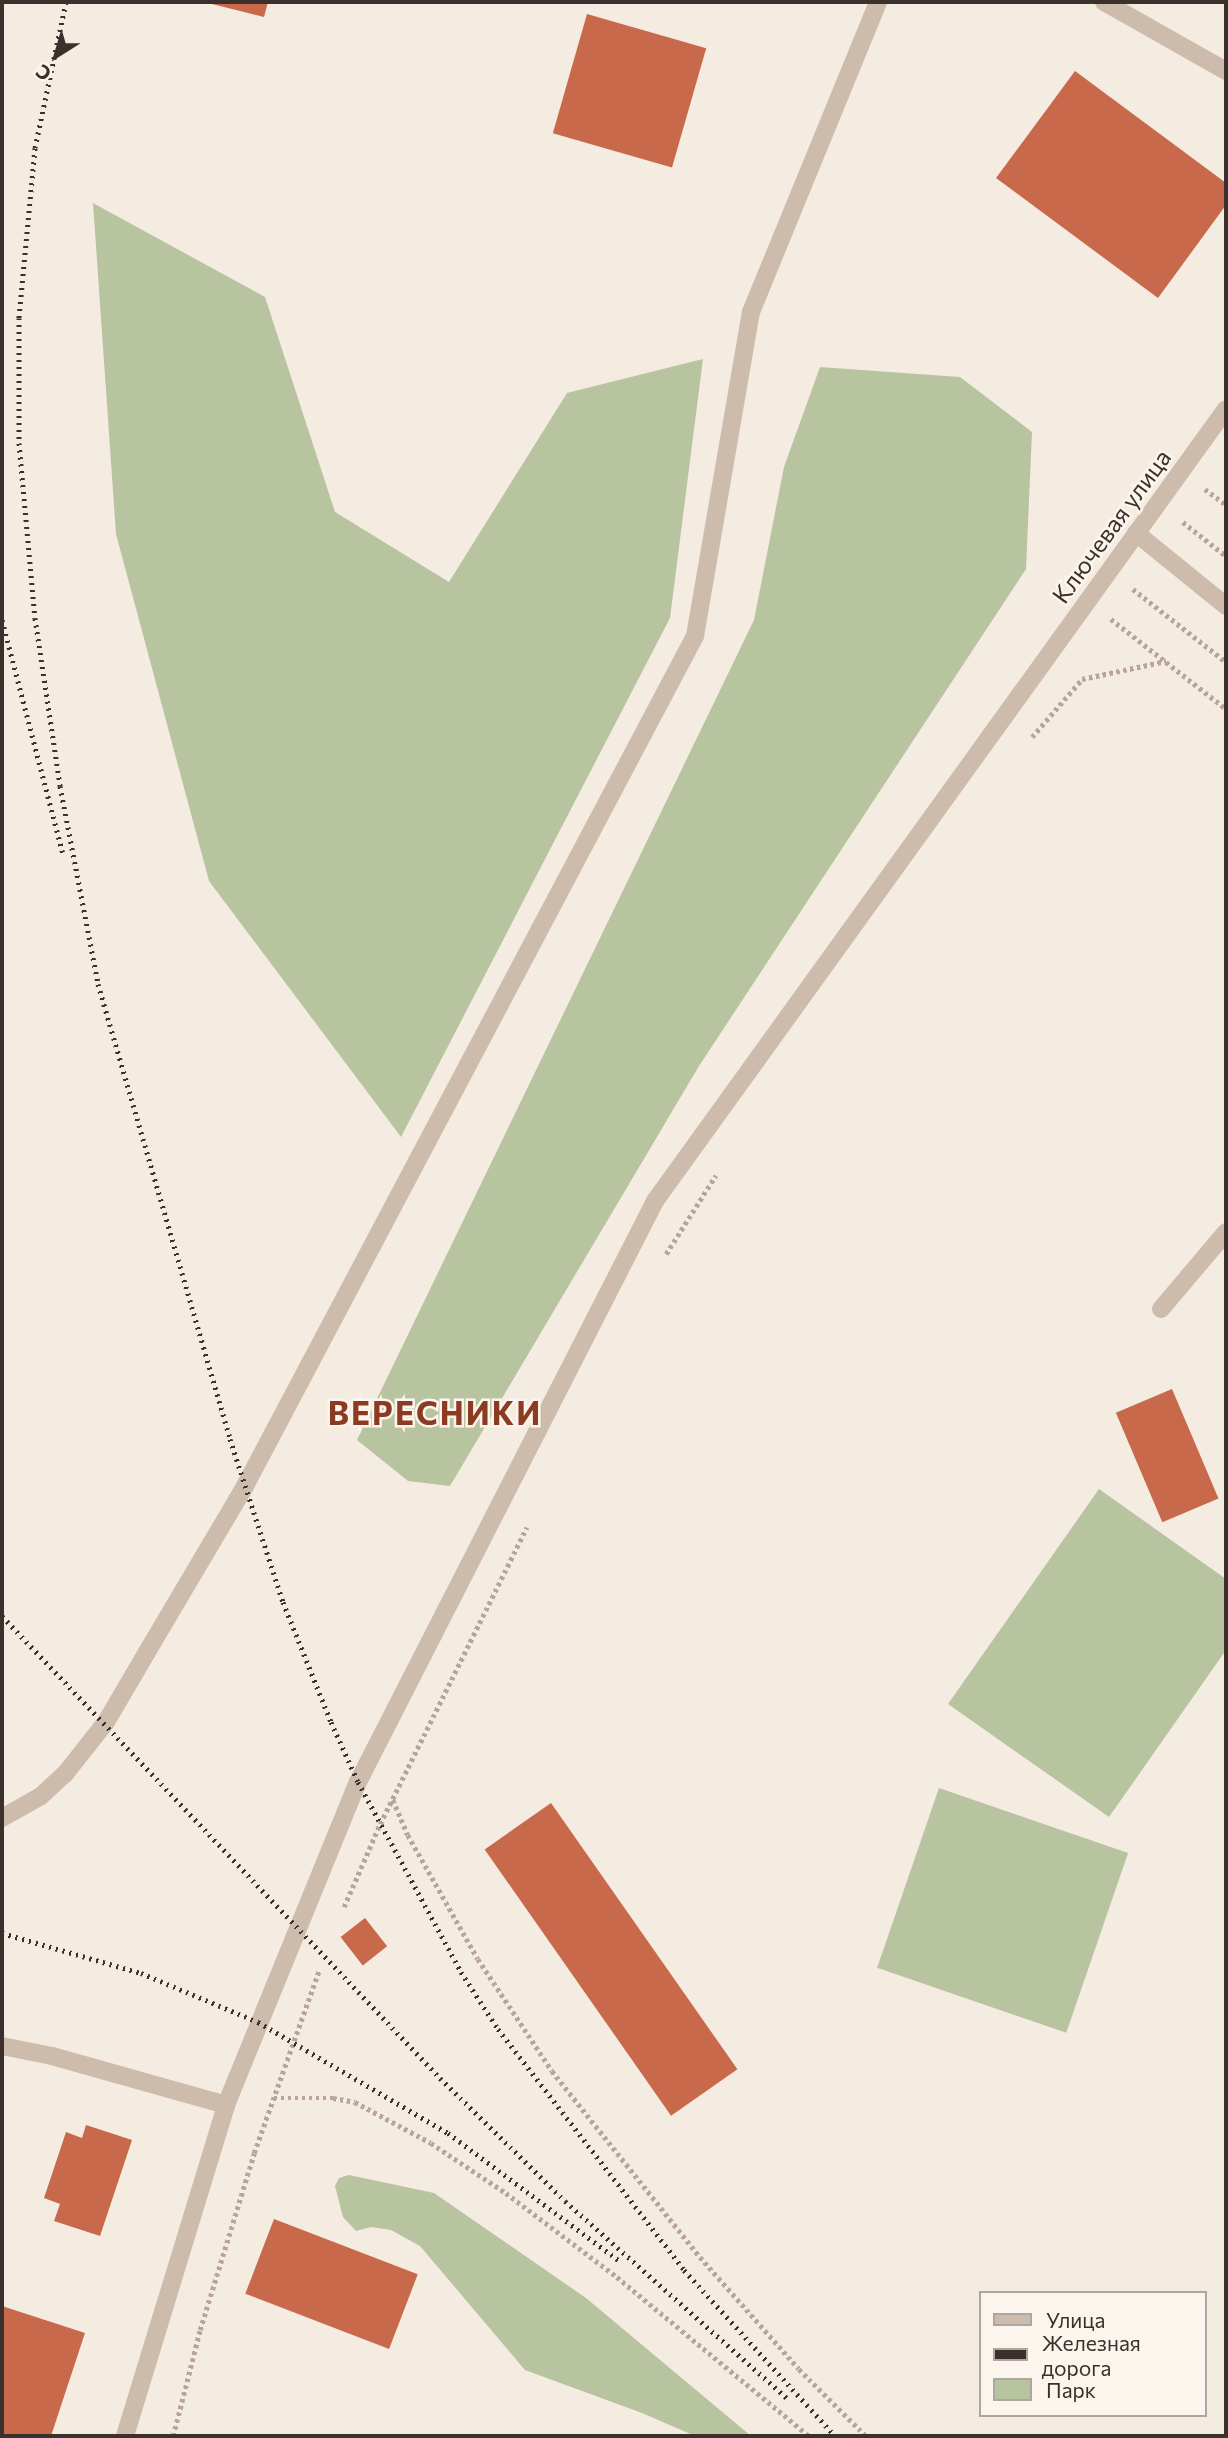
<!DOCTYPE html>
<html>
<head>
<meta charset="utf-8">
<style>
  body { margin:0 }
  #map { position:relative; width:1228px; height:2438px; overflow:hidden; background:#f4ebe1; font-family:Commissioner,sans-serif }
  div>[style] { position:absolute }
  .green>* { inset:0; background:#b8c4a0; transform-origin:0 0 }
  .building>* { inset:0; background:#c8694b; transform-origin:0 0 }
  .path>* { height:4.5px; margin-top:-2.25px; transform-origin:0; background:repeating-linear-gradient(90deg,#b9a596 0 3.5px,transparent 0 7px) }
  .lane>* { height:18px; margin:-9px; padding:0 9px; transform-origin:9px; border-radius:9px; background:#cdbbac }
  .street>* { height:18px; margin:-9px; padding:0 9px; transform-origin:9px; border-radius:9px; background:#cdbbac }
  .rail>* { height:5px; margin-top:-2.5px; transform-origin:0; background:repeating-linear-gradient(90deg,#3b302b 0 2px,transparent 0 7px) }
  span { translate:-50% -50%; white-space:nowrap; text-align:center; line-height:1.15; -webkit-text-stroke:5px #fbf5ee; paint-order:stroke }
  .street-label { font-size:24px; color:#3b302b }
  .district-label { font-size:32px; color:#8c3b22; font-weight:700; letter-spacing:2px }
  .frame { position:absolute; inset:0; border:4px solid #3b302b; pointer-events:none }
  .legend { position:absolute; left:979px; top:2291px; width:228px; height:126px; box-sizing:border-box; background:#fbf5ee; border:2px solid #aea6a0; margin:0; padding:9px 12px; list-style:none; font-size:21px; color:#3b302b }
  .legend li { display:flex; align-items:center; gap:14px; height:35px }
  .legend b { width:35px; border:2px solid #aea6a0 }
  .north { position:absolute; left:21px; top:21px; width:70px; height:70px; -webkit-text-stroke:5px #fbf5ee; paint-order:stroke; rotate:217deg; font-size:19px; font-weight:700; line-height:28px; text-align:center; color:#3b302b }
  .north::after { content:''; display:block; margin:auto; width:24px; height:32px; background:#3b302b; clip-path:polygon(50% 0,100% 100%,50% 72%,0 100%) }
</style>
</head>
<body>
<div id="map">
  <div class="green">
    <div style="clip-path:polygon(93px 203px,265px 297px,335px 512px,449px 582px,567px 393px,703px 359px,670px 618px,401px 1137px,209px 881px,116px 534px)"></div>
    <div style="clip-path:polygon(820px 367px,960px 377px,1032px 432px,1026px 569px,699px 1066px,450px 1486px,408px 1481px,357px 1440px,754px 620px,784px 467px)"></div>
    <div style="clip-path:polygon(1099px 1489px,1226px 1579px,1226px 1650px,1109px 1817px,948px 1704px)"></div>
    <div style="left:939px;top:1788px;width:200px;height:190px;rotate:19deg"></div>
    <div style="clip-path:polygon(349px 2175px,434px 2193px,586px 2298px,751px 2436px,695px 2436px,642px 2413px,525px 2370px,420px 2246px,391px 2230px,371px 2227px,356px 2231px,343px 2217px,335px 2186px,339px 2178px)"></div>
  </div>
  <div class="building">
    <div style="clip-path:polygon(204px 2px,268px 2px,264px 17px)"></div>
    <div style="left:587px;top:14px;width:124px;height:124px;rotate:16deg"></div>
    <div style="clip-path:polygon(1075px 71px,1226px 183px,1226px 205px,1158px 298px,996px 178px)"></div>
    <div style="left:1172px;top:1389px;width:119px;height:61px;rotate:67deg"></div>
    <div style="left:551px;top:1803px;width:325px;height:81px;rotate:55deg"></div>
    <div style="left:365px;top:1918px;width:36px;height:31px;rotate:52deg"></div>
    <div style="clip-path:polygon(86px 2125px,132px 2140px,100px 2236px,54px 2221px,60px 2204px,44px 2198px,66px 2132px,82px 2138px)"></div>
    <div style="left:274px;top:2219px;width:154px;height:80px;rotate:21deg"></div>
    <div style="clip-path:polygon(2px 2306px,85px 2333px,51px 2436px,2px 2436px)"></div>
  </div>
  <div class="path">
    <div style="left:1205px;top:489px;width:26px;rotate:37deg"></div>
    <div style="left:1183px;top:522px;width:55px;rotate:38.3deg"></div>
    <div style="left:1133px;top:589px;width:118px;rotate:38.1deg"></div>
    <div style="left:1111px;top:619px;width:146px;rotate:38deg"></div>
    <div style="left:1032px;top:737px;width:77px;rotate:-49.2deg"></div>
    <div style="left:1082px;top:679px;width:86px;rotate:-12.1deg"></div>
    <div style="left:666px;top:1254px;width:93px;rotate:-57.7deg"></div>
    <div style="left:393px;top:1800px;width:38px;rotate:67deg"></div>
    <div style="left:408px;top:1835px;width:142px;rotate:60.6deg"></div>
    <div style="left:478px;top:1959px;width:134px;rotate:56.5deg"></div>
    <div style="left:552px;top:2071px;width:238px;rotate:51.5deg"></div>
    <div style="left:700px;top:2257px;width:149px;rotate:48.5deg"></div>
    <div style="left:799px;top:2369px;width:95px;rotate:45deg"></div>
    <div style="left:344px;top:1907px;width:90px;rotate:-66.6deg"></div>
    <div style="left:380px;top:1824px;width:331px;rotate:-63.7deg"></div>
    <div style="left:274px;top:2098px;width:59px"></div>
    <div style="left:333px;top:2098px;width:22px;rotate:10deg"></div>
    <div style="left:355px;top:2102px;width:86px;rotate:28.3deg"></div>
    <div style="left:431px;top:2143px;width:90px;rotate:33.7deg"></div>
    <div style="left:506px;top:2193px;width:139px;rotate:37.1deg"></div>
    <div style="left:617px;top:2277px;width:249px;rotate:39.6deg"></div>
    <div style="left:173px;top:2436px;width:109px;rotate:-75.7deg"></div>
    <div style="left:200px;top:2330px;width:185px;rotate:-73deg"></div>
    <div style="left:254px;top:2153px;width:194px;rotate:-70.4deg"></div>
  </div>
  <div class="lane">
    <div style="left:1104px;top:2px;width:140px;rotate:29.5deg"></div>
    <div style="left:1161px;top:1309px;width:101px;rotate:-49.8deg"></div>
    <div style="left:2px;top:1818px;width:45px;rotate:-29.4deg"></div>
    <div style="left:41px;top:1796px;width:33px;rotate:-43deg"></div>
    <div style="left:65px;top:1774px;width:66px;rotate:-51.7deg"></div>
    <div style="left:106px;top:1722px;width:81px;rotate:-59.6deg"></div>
    <div style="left:147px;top:1652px;width:193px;rotate:-59.4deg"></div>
    <div style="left:245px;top:1486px;width:962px;rotate:-62.1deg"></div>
    <div style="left:695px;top:636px;width:329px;rotate:-80.2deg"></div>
    <div style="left:751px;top:312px;width:335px;rotate:-67.7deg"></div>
    <div style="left:2px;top:2046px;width:51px;rotate:11.3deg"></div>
    <div style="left:52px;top:2056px;width:181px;rotate:15.7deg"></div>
  </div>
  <div class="street">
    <div style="left:1136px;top:533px;width:116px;rotate:39deg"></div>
    <div style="left:125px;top:2436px;width:346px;rotate:-73deg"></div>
    <div style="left:226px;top:2105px;width:349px;rotate:-67.8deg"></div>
    <div style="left:358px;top:1782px;width:653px;rotate:-62.92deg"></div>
    <div style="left:655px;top:1201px;width:976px;rotate:-54.21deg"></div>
  </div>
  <div class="rail">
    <div style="left:66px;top:2px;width:149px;rotate:102deg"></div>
    <div style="left:35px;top:148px;width:171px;rotate:95.4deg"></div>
    <div style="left:19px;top:318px;width:125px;rotate:90deg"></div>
    <div style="left:19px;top:443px;width:176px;rotate:84.8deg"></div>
    <div style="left:35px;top:618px;width:170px;rotate:81.5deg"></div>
    <div style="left:60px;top:786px;width:202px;rotate:79.1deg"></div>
    <div style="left:98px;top:984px;width:474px;rotate:73.8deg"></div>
    <div style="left:230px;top:1439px;width:171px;rotate:72deg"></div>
    <div style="left:283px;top:1602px;width:129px;rotate:68.2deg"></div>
    <div style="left:331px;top:1722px;width:66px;rotate:65.8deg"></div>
    <div style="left:358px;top:1782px;width:216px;rotate:61.5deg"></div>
    <div style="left:461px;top:1972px;width:68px;rotate:57deg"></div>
    <div style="left:498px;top:2029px;width:304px;rotate:52.3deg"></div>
    <div style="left:684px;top:2270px;width:224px;rotate:47.7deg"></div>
    <div style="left:2px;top:620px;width:242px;rotate:75.4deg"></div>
    <div style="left:2px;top:1616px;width:637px;rotate:46.53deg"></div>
    <div style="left:440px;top:2078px;width:175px;rotate:44.5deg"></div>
    <div style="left:565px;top:2201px;width:298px;rotate:41.6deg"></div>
    <div style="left:2px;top:1933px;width:145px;rotate:16.1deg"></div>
    <div style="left:141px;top:1973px;width:127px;rotate:22.7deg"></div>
    <div style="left:258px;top:2022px;width:220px;rotate:30.3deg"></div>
    <div style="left:448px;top:2133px;width:214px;rotate:36.7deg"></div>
  </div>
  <div class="street-label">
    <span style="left:1111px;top:526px;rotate:-54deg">Ключевая улица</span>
  </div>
  <div class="district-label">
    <span style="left:435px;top:1412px">ВЕРЕСНИКИ</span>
  </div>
  <div class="frame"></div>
  <ul class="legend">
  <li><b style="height:9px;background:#cdbbac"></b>Улица</li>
  <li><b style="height:9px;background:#3b302b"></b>Железная дорога</li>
  <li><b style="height:19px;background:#b8c4a0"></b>Парк</li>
  </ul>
  <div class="north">С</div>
</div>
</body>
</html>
